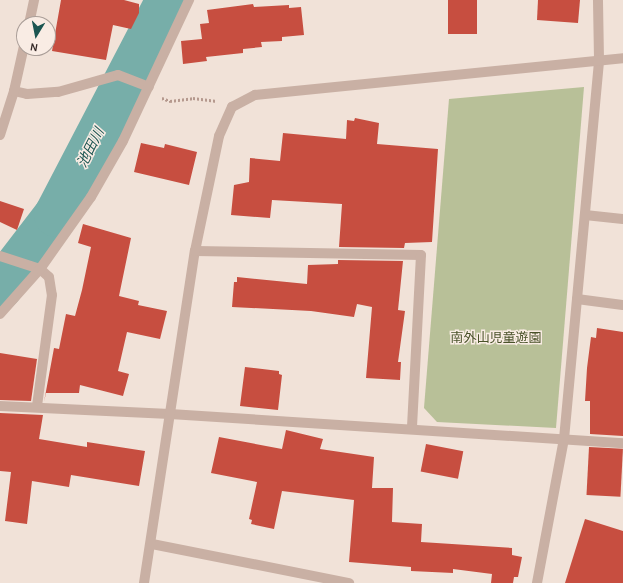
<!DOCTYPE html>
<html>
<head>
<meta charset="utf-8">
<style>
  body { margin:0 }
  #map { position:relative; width:623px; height:583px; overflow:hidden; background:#f1e2d8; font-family:Karla,"Noto Sans JP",sans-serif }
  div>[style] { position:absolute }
  .green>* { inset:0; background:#b8c098 }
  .river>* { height:44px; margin:-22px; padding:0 22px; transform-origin:22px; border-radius:22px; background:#77aea9 }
  .building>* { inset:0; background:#c74e40; transform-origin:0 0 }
  .path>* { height:2.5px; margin-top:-1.25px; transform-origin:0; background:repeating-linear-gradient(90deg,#b5998e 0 2px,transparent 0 4px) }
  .minor>* { height:10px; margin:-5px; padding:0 5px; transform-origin:5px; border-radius:5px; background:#c9b0a4 }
  .tertiary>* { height:10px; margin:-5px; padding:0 5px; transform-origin:5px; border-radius:5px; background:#c9b0a4 }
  span { translate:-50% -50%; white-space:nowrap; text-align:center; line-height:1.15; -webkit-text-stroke:3px #f9ece4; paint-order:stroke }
  .park-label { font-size:13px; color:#495229 }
  .water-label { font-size:14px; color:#1b5551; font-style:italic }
  .north { position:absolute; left:16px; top:16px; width:40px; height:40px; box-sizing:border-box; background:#f9ece4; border:1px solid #aa9e98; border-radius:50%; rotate:190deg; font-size:11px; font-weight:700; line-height:16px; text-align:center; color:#342826 }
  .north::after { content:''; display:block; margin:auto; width:14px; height:18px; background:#1b5551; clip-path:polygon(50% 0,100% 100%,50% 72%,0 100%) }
</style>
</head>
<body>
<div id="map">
  <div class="green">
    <div style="clip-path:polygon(584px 87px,556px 428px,437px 422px,424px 408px,449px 99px)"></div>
  </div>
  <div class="river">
    <div style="left:0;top:288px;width:92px;rotate:-52.5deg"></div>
    <div style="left:56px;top:215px;width:242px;rotate:-62.5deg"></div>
  </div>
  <div class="building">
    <div style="clip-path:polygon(61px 0,124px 0,139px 4px,139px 13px,131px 29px,113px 25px,106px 60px,52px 51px)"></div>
    <div style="left:448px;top:0;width:29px;height:34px"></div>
    <div style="clip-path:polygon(538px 0,580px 0,578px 23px,537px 20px)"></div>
    <div style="clip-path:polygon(253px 4px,254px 7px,289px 5px,289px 8px,301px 7px,304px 35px,282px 37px,282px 41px,261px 42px,262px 47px,243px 49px,243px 53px,206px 57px,207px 61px,183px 64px,181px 41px,202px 39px,200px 24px,209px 23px,207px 10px)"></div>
    <div style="clip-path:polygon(355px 118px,379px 123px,377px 144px,438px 149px,432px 242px,405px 243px,404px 248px,339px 247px,342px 204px,272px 200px,270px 218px,231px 215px,234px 185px,249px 182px,250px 158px,280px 161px,283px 133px,346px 139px,347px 120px,354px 121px)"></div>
    <div style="clip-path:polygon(141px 143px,164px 148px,165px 144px,197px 152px,189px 185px,134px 172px)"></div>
    <div style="clip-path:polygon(0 201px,24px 209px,17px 230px,0 222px)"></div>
    <div style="clip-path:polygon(83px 224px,131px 238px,119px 296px,139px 301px,138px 305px,167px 311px,160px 339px,127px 332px,118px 371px,129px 374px,123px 396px,80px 385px,79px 393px,46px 393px,44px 402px,54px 348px,59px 349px,66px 314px,75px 316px,82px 290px,91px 247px,78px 243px)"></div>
    <div style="clip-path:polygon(338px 260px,403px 261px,398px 310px,405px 311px,398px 362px,401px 362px,400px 380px,366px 378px,372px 307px,357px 304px,354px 317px,311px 311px,232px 307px,234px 282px,237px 282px,237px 277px,307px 284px,308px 265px,338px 264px)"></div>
    <div style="clip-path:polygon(597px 328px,623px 332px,623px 436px,590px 434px,590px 401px,585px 401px,587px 368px,591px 337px,596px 338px)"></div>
    <div style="clip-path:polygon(0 353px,37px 359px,31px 401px,0 400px)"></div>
    <div style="clip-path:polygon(245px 367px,279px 371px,279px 374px,282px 375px,278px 410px,240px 406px)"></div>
    <div style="clip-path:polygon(0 413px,43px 415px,39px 439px,87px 447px,87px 442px,145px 451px,139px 486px,71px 475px,69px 487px,32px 481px,27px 524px,5px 521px,11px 472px,0 471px)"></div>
    <div style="clip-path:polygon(286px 430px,323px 439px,320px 449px,374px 457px,372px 488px,393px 488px,392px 522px,422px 524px,421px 542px,512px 548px,512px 555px,522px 557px,518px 577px,514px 577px,513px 583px,491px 583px,492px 574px,453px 569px,453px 573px,411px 571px,411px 567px,349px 562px,354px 500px,282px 491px,274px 529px,251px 524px,252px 520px,249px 519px,257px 482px,211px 473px,219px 437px,282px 449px)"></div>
    <div style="left:426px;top:444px;width:38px;height:28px;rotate:11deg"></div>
    <div style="left:589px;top:447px;width:34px;height:48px;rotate:3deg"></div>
    <div style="clip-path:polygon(585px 519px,623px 531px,623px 583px,565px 583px)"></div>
  </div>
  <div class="path">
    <div style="left:162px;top:98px;width:9px;rotate:21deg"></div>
    <div style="left:170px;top:101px;width:23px;rotate:-7deg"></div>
    <div style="left:193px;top:98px;width:24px;rotate:7deg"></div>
  </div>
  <div class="minor">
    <div style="left:29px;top:24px;width:25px;rotate:-78deg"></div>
    <div style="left:14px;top:91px;width:13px;rotate:13deg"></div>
    <div style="left:27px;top:94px;width:31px;rotate:-4deg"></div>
    <div style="left:58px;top:92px;width:62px;rotate:-15.8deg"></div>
    <div style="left:118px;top:75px;width:33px;rotate:21deg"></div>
    <div style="left:0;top:135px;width:46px;rotate:-72.3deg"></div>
    <div style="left:14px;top:91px;width:46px;rotate:-77.5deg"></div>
    <div style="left:585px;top:215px;width:38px;rotate:6deg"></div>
    <div style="left:195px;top:251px;width:226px;rotate:1deg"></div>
    <div style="left:421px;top:255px;width:174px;rotate:93deg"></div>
    <div style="left:0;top:256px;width:42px;rotate:18deg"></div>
    <div style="left:40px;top:269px;width:12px;rotate:42deg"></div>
    <div style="left:49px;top:277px;width:18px;rotate:81deg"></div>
    <div style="left:52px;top:295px;width:112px;rotate:97.7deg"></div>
    <div style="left:577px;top:299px;width:46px;rotate:7.4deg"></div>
    <div style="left:0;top:314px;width:60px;rotate:-48.4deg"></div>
    <div style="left:40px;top:269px;width:88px;rotate:-54.7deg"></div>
    <div style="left:91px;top:197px;width:64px;rotate:-60.3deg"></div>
    <div style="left:123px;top:141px;width:156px;rotate:-64.9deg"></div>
    <div style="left:0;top:406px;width:170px;rotate:2.7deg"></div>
    <div style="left:170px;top:414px;width:454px;rotate:3.7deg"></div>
    <div style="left:152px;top:544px;width:201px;rotate:11.2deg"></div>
    <div style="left:537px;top:583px;width:147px;rotate:-79.4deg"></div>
    <div style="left:564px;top:439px;width:382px;rotate:-84.7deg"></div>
    <div style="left:599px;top:59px;width:59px;rotate:-91deg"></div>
  </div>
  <div class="tertiary">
    <div style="left:144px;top:583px;width:336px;rotate:-81.3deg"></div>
    <div style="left:195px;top:251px;width:117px;rotate:-78.2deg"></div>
    <div style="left:219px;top:136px;width:32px;rotate:-66deg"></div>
    <div style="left:232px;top:107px;width:26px;rotate:-28deg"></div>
    <div style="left:255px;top:95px;width:370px;rotate:-5.7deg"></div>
  </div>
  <div class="park-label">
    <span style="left:496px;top:338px">南外山児童遊園</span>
  </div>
  <div class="water-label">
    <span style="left:91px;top:148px;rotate:-63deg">池田川</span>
  </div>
  <div class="north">N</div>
</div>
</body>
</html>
